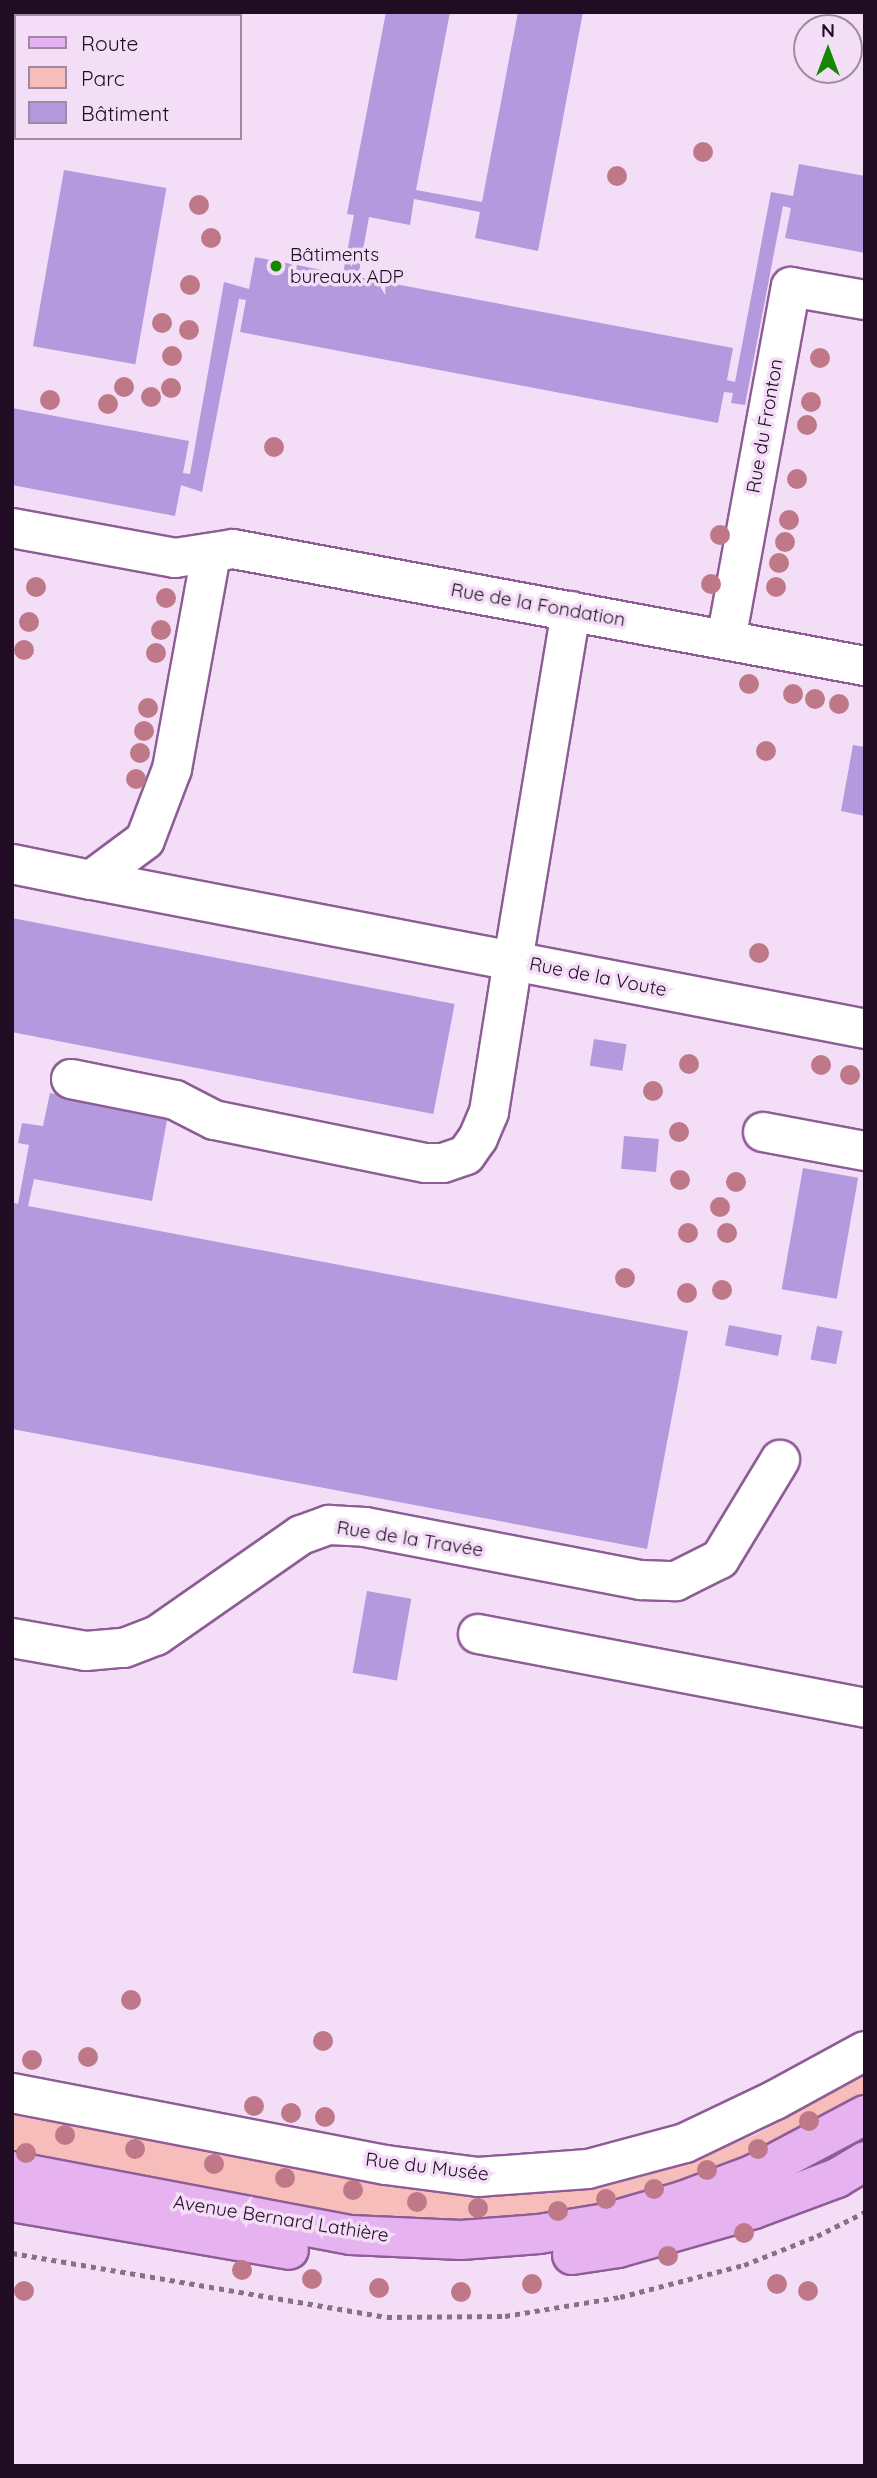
<!DOCTYPE html>
<html>
<head>
<meta charset="utf-8">
<style>
  body { margin:0 }
  #map { position:relative; width:877px; height:2478px; overflow:hidden; background:#f4def7; font-family:Quicksand,sans-serif }
  div>[style] { position:absolute }
  .green>* { inset:0; background:#f7bdba }
  .building>* { inset:0; background:#b499de; transform-origin:0 0 }
  .path>* { height:4.5px; margin-top:-2.25px; transform-origin:0; background:repeating-linear-gradient(90deg,#867189 0 5px,transparent 0 10px) }
  .roads { filter:drop-shadow(2px 0 #8e5d96) drop-shadow(-2px 0 #8e5d96) drop-shadow(0 2px #8e5d96) drop-shadow(0 -2px #8e5d96) }
  .minor>* { height:38px; margin:-19px; padding:0 19px; transform-origin:19px; border-radius:19px; background:#fff }
  .major>* { height:38px; margin:-19px; padding:0 19px; transform-origin:19px; border-radius:19px; background:#e6b2ef }
  .trees>* { width:20px; height:20px; margin:-10px; border-radius:50%; background:#bf7888 }
  .dots>* { width:19px; height:19px; translate:-50% -50%; box-sizing:border-box; border:4px solid #f4def7; border-radius:50% }
  span { translate:-50% -50%; white-space:nowrap; text-align:center; line-height:1.15; -webkit-text-stroke:7px #f4def7; paint-order:stroke }
  .poi-label { font-size:19px; color:#200d23 }
  .left { translate:0 -50%; text-align:left }
  .street-label { font-size:19px; color:#200d23 }
  .frame { position:absolute; inset:0; border:14px solid #200d23; pointer-events:none }
  .legend { position:absolute; left:14px; top:14px; width:228px; height:126px; box-sizing:border-box; background:#f4def7; border:2px solid #9f8aa2; margin:0; padding:9px 12px; list-style:none; font-size:21px; color:#200d23 }
  .legend li { display:flex; align-items:center; gap:14px; height:35px }
  .legend b { width:35px; border:2px solid #9f8aa2 }
  .north { position:absolute; left:793px; top:14px; width:70px; height:70px; box-sizing:border-box; background:#f4def7; border:2px solid #9f8aa2; border-radius:50%; rotate:0deg; font-size:19px; font-weight:700; line-height:28px; text-align:center; color:#200d23 }
  .north::after { content:''; display:block; margin:auto; width:24px; height:32px; background:#158703; clip-path:polygon(50% 0,100% 100%,50% 72%,0 100%) }
</style>
</head>
<body>
<div id="map">
  <div class="green">
    <div style="clip-path:polygon(865px 2074px,865px 2103px,777px 2152px,567px 2218px,394px 2227px,12px 2157px,12px 2115px,429px 2192px,478px 2196px,554px 2193px,614px 2184px,677px 2167px,757px 2134px)"></div>
  </div>
  <div class="building">
    <div style="clip-path:polygon(386px 12px,450px 12px,416px 190px,482px 202px,518px 12px,583px 12px,538px 251px,475px 238px,480px 212px,414px 199px,410px 225px,369px 217px,358px 277px,733px 348px,727px 380px,735px 382px,771px 192px,793px 196px,799px 164px,865px 176px,865px 253px,785px 238px,791px 208px,783px 206px,745px 405px,731px 403px,733px 393px,724px 392px,718px 423px,240px 332px,246px 300px,239px 299px,202px 492px,181px 485px,175px 516px,12px 485px,12px 408px,189px 441px,183px 473px,190px 474px,224px 282px,249px 289px,255px 257px,343px 274px,354px 215px,347px 214px)"></div>
    <div style="left:64px;top:170px;width:104px;height:179px;rotate:10deg"></div>
    <div style="clip-path:polygon(853px 745px,865px 747px,865px 816px,841px 811px)"></div>
    <div style="left:12px;top:918px;width:451px;height:112px;rotate:11deg"></div>
    <div style="left:594px;top:1039px;width:33px;height:27px;rotate:9deg"></div>
    <div style="clip-path:polygon(50px 1093px,168px 1115px,152px 1201px,34px 1179px,28px 1206px,688px 1331px,647px 1549px,12px 1429px,12px 1202px,18px 1204px,29px 1145px,18px 1143px,22px 1123px,43px 1126px)"></div>
    <div style="left:624px;top:1136px;width:35px;height:33px;rotate:5deg"></div>
    <div style="left:803px;top:1168px;width:56px;height:123px;rotate:10deg"></div>
    <div style="left:729px;top:1325px;width:54px;height:21px;rotate:11deg"></div>
    <div style="left:817px;top:1326px;width:26px;height:34px;rotate:11deg"></div>
    <div style="left:367px;top:1591px;width:45px;height:83px;rotate:10deg"></div>
  </div>
  <div class="path">
    <div style="left:12px;top:2253px;width:380px;rotate:9.7deg"></div>
    <div style="left:387px;top:2317px;width:118px;rotate:-0.5deg"></div>
    <div style="left:505px;top:2316px;width:117px;rotate:-9.4deg"></div>
    <div style="left:620px;top:2297px;width:128px;rotate:-14.5deg"></div>
    <div style="left:744px;top:2265px;width:79px;rotate:-21.7deg"></div>
    <div style="left:817px;top:2236px;width:54px;rotate:-26.6deg"></div>
  </div>
  <div class="roads">
    <div class="minor">
      <div style="left:12px;top:528px;width:166px;rotate:10.4deg"></div>
      <div style="left:175px;top:558px;width:59px;rotate:-8.8deg"></div>
      <div style="left:233px;top:549px;width:643px;rotate:10.49deg"></div>
      <div style="left:571px;top:611px;width:355px;rotate:99.4deg"></div>
      <div style="left:513px;top:961px;width:359px;rotate:10.9deg"></div>
      <div style="left:726px;top:640px;width:359px;rotate:-79.6deg"></div>
      <div style="left:791px;top:287px;width:75px;rotate:10deg"></div>
      <div style="left:12px;top:864px;width:81px;rotate:11.4deg"></div>
      <div style="left:91px;top:880px;width:67px;rotate:-36.5deg"></div>
      <div style="left:145px;top:840px;width:76px;rotate:-69.2deg"></div>
      <div style="left:172px;top:769px;width:219px;rotate:-79.7deg"></div>
      <div style="left:71px;top:1079px;width:106px;rotate:11.4deg"></div>
      <div style="left:175px;top:1100px;width:44px;rotate:27.1deg"></div>
      <div style="left:214px;top:1120px;width:216px;rotate:11.5deg"></div>
      <div style="left:426px;top:1163px;width:17px"></div>
      <div style="left:443px;top:1163px;width:24px;rotate:-19deg"></div>
      <div style="left:466px;top:1155px;width:21px;rotate:-55deg"></div>
      <div style="left:478px;top:1138px;width:28px;rotate:-67deg"></div>
      <div style="left:489px;top:1112px;width:153px;rotate:-81deg"></div>
      <div style="left:513px;top:961px;width:430px;rotate:-169.1deg"></div>
      <div style="left:763px;top:1132px;width:104px;rotate:10.6deg"></div>
      <div style="left:478px;top:1634px;width:394px;rotate:10.8deg"></div>
      <div style="left:12px;top:1638px;width:75px;rotate:10deg"></div>
      <div style="left:86px;top:1651px;width:38px;rotate:-5deg"></div>
      <div style="left:124px;top:1648px;width:34px;rotate:-21deg"></div>
      <div style="left:156px;top:1636px;width:177px;rotate:-34.9deg"></div>
      <div style="left:301px;top:1535px;width:30px;rotate:-20deg"></div>
      <div style="left:329px;top:1525px;width:36px;rotate:3deg"></div>
      <div style="left:365px;top:1527px;width:281px;rotate:10.9deg"></div>
      <div style="left:641px;top:1580px;width:35px;rotate:2deg"></div>
      <div style="left:676px;top:1581px;width:49px;rotate:-26.6deg"></div>
      <div style="left:720px;top:1559px;width:116px;rotate:-58.8deg"></div>
      <div style="left:12px;top:2093px;width:381px;rotate:10.9deg"></div>
      <div style="left:386px;top:2165px;width:93px;rotate:7.4deg"></div>
      <div style="left:478px;top:2177px;width:110px;rotate:-4.2deg"></div>
      <div style="left:588px;top:2169px;width:100px;rotate:-15deg"></div>
      <div style="left:685px;top:2143px;width:100px;rotate:-25.5deg"></div>
      <div style="left:775px;top:2100px;width:102px;rotate:-28.6deg"></div>
    </div>
    <div class="major">
      <div style="left:12px;top:2171px;width:345px;rotate:10.7deg"></div>
      <div style="left:351px;top:2235px;width:110px;rotate:2.6deg"></div>
      <div style="left:461px;top:2240px;width:78px;rotate:-4.4deg"></div>
      <div style="left:539px;top:2234px;width:68px;rotate:-9.3deg"></div>
      <div style="left:606px;top:2223px;width:79px;rotate:-16.1deg"></div>
      <div style="left:682px;top:2201px;width:75px;rotate:-20.4deg"></div>
      <div style="left:752px;top:2175px;width:128px;rotate:-28deg"></div>
      <div style="left:12px;top:2202px;width:281px;rotate:9.8deg"></div>
      <div style="left:572px;top:2255px;width:47px;rotate:-8.7deg"></div>
      <div style="left:618px;top:2248px;width:141px;rotate:-16deg"></div>
      <div style="left:754px;top:2209px;width:89px;rotate:-20.5deg"></div>
      <div style="left:837px;top:2178px;width:33px;rotate:-31deg"></div>
    </div>
  </div>
  <div class="trees">
    <div style="left:703px;top:152px"></div>
    <div style="left:617px;top:176px"></div>
    <div style="left:199px;top:205px"></div>
    <div style="left:211px;top:238px"></div>
    <div style="left:190px;top:285px"></div>
    <div style="left:162px;top:323px"></div>
    <div style="left:189px;top:330px"></div>
    <div style="left:172px;top:356px"></div>
    <div style="left:820px;top:358px"></div>
    <div style="left:124px;top:387px"></div>
    <div style="left:171px;top:388px"></div>
    <div style="left:151px;top:397px"></div>
    <div style="left:50px;top:400px"></div>
    <div style="left:811px;top:402px"></div>
    <div style="left:108px;top:404px"></div>
    <div style="left:807px;top:425px"></div>
    <div style="left:274px;top:447px"></div>
    <div style="left:797px;top:479px"></div>
    <div style="left:789px;top:520px"></div>
    <div style="left:720px;top:535px"></div>
    <div style="left:785px;top:542px"></div>
    <div style="left:779px;top:563px"></div>
    <div style="left:711px;top:584px"></div>
    <div style="left:36px;top:587px"></div>
    <div style="left:776px;top:587px"></div>
    <div style="left:166px;top:598px"></div>
    <div style="left:29px;top:622px"></div>
    <div style="left:161px;top:630px"></div>
    <div style="left:24px;top:650px"></div>
    <div style="left:156px;top:653px"></div>
    <div style="left:749px;top:684px"></div>
    <div style="left:793px;top:694px"></div>
    <div style="left:815px;top:699px"></div>
    <div style="left:839px;top:704px"></div>
    <div style="left:148px;top:708px"></div>
    <div style="left:144px;top:731px"></div>
    <div style="left:766px;top:751px"></div>
    <div style="left:140px;top:753px"></div>
    <div style="left:136px;top:779px"></div>
    <div style="left:759px;top:953px"></div>
    <div style="left:689px;top:1064px"></div>
    <div style="left:821px;top:1065px"></div>
    <div style="left:850px;top:1075px"></div>
    <div style="left:653px;top:1091px"></div>
    <div style="left:679px;top:1132px"></div>
    <div style="left:680px;top:1180px"></div>
    <div style="left:736px;top:1182px"></div>
    <div style="left:720px;top:1207px"></div>
    <div style="left:688px;top:1233px"></div>
    <div style="left:727px;top:1233px"></div>
    <div style="left:625px;top:1278px"></div>
    <div style="left:722px;top:1290px"></div>
    <div style="left:687px;top:1293px"></div>
    <div style="left:131px;top:2000px"></div>
    <div style="left:323px;top:2041px"></div>
    <div style="left:88px;top:2057px"></div>
    <div style="left:32px;top:2060px"></div>
    <div style="left:254px;top:2106px"></div>
    <div style="left:291px;top:2113px"></div>
    <div style="left:325px;top:2117px"></div>
    <div style="left:809px;top:2121px"></div>
    <div style="left:65px;top:2135px"></div>
    <div style="left:135px;top:2149px"></div>
    <div style="left:758px;top:2149px"></div>
    <div style="left:26px;top:2153px"></div>
    <div style="left:214px;top:2164px"></div>
    <div style="left:707px;top:2170px"></div>
    <div style="left:285px;top:2178px"></div>
    <div style="left:654px;top:2189px"></div>
    <div style="left:353px;top:2190px"></div>
    <div style="left:606px;top:2199px"></div>
    <div style="left:417px;top:2202px"></div>
    <div style="left:478px;top:2208px"></div>
    <div style="left:558px;top:2211px"></div>
    <div style="left:744px;top:2233px"></div>
    <div style="left:668px;top:2256px"></div>
    <div style="left:242px;top:2270px"></div>
    <div style="left:312px;top:2279px"></div>
    <div style="left:532px;top:2284px"></div>
    <div style="left:777px;top:2284px"></div>
    <div style="left:379px;top:2288px"></div>
    <div style="left:24px;top:2291px"></div>
    <div style="left:808px;top:2291px"></div>
    <div style="left:461px;top:2292px"></div>
  </div>
  <div class="dots">
    <div style="left:276px;top:266px;background:#158703"></div>
  </div>
  <div class="poi-label">
    <span class="left" style="left:290px;top:266px">Bâtiments<br>bureaux ADP</span>
  </div>
  <div class="street-label">
    <span style="left:765px;top:426px;rotate:-80deg">Rue du Fronton</span>
    <span style="left:538px;top:605px;rotate:10deg">Rue de la Fondation</span>
    <span style="left:598px;top:977px;rotate:11deg">Rue de la Voute</span>
    <span style="left:410px;top:1539px;rotate:9deg">Rue de la Travée</span>
    <span style="left:427px;top:2167px;rotate:7deg">Rue du Musée</span>
    <span style="left:281px;top:2219px;rotate:9deg">Avenue Bernard Lathière</span>
  </div>
  <div class="frame"></div>
  <ul class="legend">
  <li><b style="height:9px;background:#e6b2ef"></b>Route</li>
  <li><b style="height:19px;background:#f7bdba"></b>Parc</li>
  <li><b style="height:19px;background:#b499de"></b>Bâtiment</li>
  </ul>
  <div class="north">N</div>
</div>
</body>
</html>
